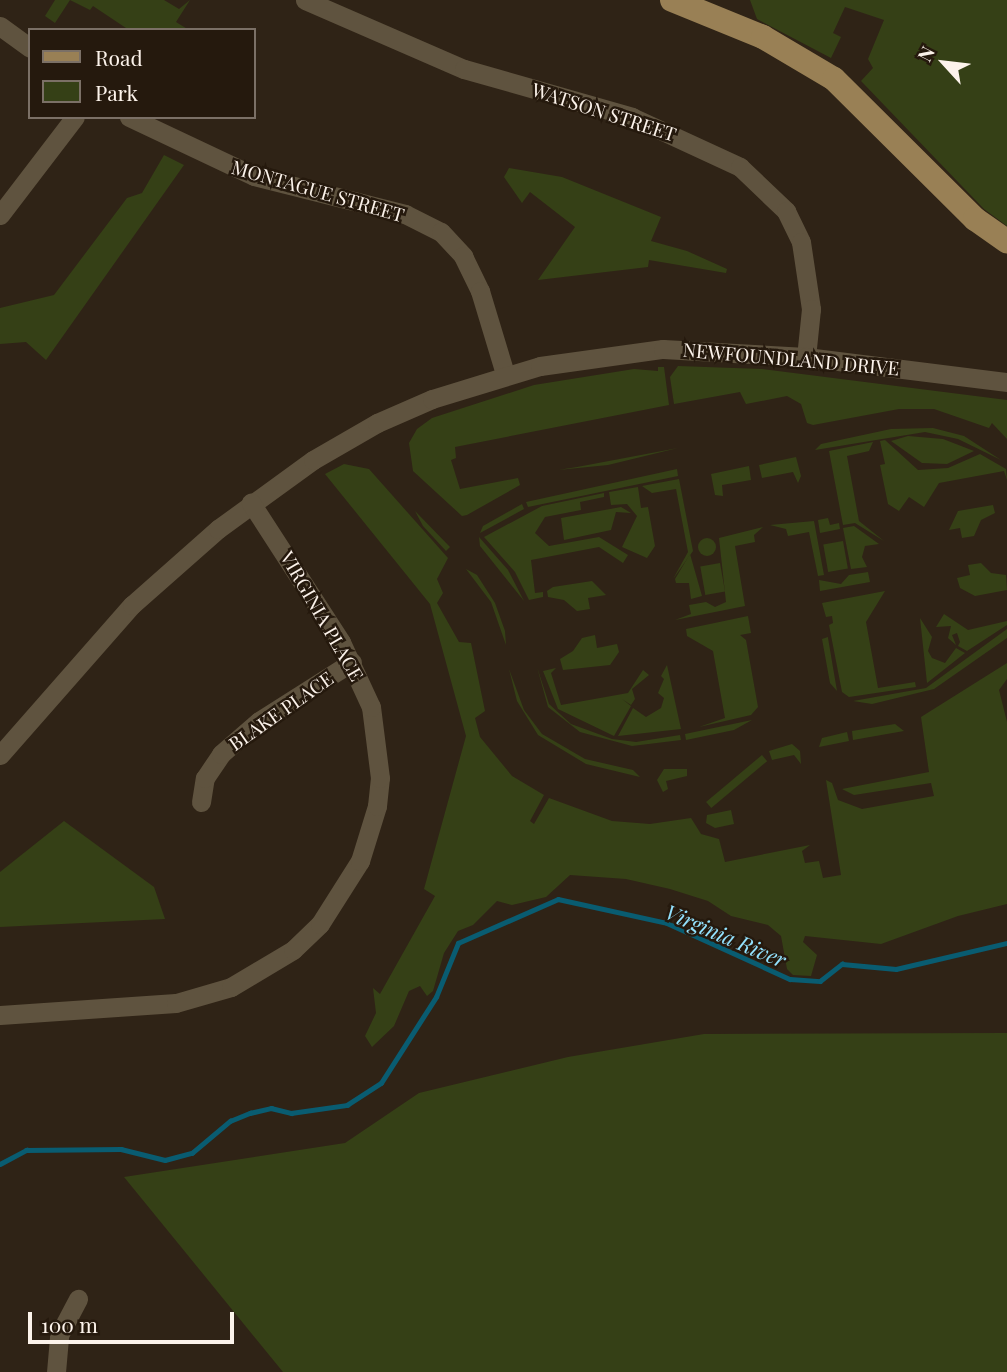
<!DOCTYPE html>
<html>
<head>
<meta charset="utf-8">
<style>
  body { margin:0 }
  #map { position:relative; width:1007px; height:1372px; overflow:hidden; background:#2f2316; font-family:"Playfair Display",serif }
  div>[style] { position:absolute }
  .green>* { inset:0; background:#354016; transform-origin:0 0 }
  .round { border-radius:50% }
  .stream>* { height:4.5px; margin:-2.25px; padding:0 2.25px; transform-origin:2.25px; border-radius:2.25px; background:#095c71 }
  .minor>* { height:19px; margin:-9.5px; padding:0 9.5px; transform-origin:9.5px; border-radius:9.5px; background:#5f533f }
  .major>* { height:24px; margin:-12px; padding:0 12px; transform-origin:12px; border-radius:12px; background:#998055 }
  span { translate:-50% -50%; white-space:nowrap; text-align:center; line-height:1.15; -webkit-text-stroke:5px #25190d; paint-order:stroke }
  .street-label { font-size:19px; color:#fcf3eb }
  .water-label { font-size:21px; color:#93e2fe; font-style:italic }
  .legend { position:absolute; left:28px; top:28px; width:228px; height:91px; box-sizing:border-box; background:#25190d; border:2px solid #7b7066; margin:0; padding:9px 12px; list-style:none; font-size:21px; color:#fcf3eb }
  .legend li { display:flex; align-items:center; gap:14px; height:35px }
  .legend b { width:35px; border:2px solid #7b7066 }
  .north { position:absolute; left:909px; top:28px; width:70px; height:70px; -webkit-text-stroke:5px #25190d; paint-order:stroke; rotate:297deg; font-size:19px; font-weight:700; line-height:28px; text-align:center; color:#fcf3eb }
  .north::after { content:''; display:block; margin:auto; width:24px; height:32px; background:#fcf3eb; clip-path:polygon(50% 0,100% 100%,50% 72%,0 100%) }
  .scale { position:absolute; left:28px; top:1312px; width:206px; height:32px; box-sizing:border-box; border:4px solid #fcf3eb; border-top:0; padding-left:9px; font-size:21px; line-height:24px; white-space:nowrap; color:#fcf3eb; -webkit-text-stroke:5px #25190d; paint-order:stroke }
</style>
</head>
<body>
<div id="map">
  <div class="green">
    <div style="clip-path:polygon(55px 0,164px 0,179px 9px,190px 0,176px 22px,189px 30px,129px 30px,93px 6px,90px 10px,70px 0,55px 23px,45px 16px)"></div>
    <div style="clip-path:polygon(750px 0,1007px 0,1007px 226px,984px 209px,861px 81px,873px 68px,868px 59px,884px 20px,845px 7px,833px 33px,841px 37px,831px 58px,757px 19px)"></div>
    <div style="clip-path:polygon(164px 155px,184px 165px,46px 360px,26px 342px,0 344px,0 308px,54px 295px,127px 198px,142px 193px)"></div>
    <div style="clip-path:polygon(509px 168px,562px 177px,661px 217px,651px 241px,687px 251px,727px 269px,726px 273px,649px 260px,648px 267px,538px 280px,575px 227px,530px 192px,522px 203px,504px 177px)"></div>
    <div style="clip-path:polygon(678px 366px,762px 369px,1007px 400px,1007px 439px,992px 423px,989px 428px,934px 409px,899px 409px,813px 425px,807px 423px,801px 404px,787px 396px,746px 404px,740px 392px,674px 404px,670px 377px)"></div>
    <div style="clip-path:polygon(658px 367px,664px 367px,669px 405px,455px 447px,456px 458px,451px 460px,460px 489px,518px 478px,520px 485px,467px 515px,462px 516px,413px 471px,409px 443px,417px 429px,432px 418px,534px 385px,634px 369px,658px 371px)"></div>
    <div style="clip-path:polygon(933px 428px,964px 436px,1001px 460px,958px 439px,925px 432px,815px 450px,821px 444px,891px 429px)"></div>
    <div style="clip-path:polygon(908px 436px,943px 439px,974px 451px,947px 464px,922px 463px,891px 441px)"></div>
    <div style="clip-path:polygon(885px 440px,918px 470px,948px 468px,980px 454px,1006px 469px,1007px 480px,1004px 471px,939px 483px,924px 507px,909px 497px,899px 511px,888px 504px,880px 465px,885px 464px,880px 441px)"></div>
    <div style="clip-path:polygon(873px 442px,869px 451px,847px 456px,859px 521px,884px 541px,855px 523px,843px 525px,829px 451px)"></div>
    <div style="clip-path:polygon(678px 448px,608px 465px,558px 470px,577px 467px)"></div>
    <div style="clip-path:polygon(796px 457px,801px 476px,798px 483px,793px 472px,762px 478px,759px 465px)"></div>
    <div style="clip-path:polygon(344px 464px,369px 469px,448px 558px,437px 579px,443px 593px,437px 603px,459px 642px,471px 643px,485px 711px,475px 718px,480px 737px,512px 776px,544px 795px,530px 821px,534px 824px,549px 798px,612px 821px,650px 824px,691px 818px,701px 834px,719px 839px,725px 862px,810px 845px,802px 851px,805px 863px,819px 861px,823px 878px,841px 875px,826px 780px,832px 783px,838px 800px,862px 809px,934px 796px,931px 783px,854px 795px,842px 789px,929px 772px,921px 717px,1007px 663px,1007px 679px,999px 690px,1007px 722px,1007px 904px,958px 916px,881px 944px,805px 936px,803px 942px,817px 955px,811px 976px,793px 975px,787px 969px,781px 936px,768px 925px,731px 916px,708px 901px,670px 889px,626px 879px,570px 875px,546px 897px,512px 905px,497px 901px,473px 925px,458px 931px,444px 953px,433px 991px,427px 996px,420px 986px,409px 991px,394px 1026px,372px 1047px,365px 1036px,376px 1013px,373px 988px,380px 994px,435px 896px,424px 889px,466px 736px,430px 604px,325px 474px)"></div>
    <div style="clip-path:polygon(749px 466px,751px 480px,722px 485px,723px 496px,715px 495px,711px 474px)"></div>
    <div style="clip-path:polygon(677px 469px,678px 476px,528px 507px,526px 502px)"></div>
    <div style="clip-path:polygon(679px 479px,693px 551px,673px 579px,688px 552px,676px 489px,652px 493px,642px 486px)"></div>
    <div style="clip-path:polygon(638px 487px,641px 508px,648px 507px,655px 546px,647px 558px,622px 547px,637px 516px,627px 504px,611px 505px,609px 492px)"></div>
    <div style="clip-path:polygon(604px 493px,604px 497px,580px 502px,581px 510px,545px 517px,535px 533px,549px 546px,599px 537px,628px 555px,623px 563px,599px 547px,531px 560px,535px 593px,543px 592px,543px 597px,529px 600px,515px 572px,484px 537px,542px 506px)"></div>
    <div style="clip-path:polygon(522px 504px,524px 509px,480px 533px,483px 526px)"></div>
    <div style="clip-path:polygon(993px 505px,995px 513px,981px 520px,974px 536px,962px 538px,960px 528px,949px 530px,958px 511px)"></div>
    <div style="clip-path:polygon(621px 507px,631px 513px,616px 512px,611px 530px,564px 540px,561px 518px)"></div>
    <div style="clip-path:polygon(415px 511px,450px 547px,446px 551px,423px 526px)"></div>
    <div style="clip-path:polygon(828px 518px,830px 525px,839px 523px,840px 529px,820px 533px,818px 520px)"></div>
    <div style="clip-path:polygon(814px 521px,824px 575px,818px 576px,809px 532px,788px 536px,786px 529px,770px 525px)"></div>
    <div style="clip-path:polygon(854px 526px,879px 544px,865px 546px,862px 557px,867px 567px,851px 569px,843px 528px)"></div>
    <div style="clip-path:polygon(763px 527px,754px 535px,755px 542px,735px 546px,745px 606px,675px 620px,691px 614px,689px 605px,706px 602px,715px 607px,726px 602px,719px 538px)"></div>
    <div style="clip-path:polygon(479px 537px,508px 570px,524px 601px,480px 546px)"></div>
    <div class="round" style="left:698px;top:538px;width:18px;height:18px"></div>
    <div style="left:843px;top:541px;width:28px;height:20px;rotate:80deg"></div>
    <div style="clip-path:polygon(690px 554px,702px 596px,691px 599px,689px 583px,676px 583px,675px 579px)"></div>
    <div style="left:720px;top:563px;width:29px;height:20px;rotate:80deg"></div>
    <div style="clip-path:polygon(981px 563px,991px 573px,1006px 575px,1007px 590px,975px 596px,960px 588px,957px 578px,970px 575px,968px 565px)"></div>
    <div style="clip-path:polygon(466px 569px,477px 575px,495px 603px,505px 631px,506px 645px,491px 602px)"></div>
    <div style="clip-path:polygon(868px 572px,870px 582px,820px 591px,819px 580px,841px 584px,849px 575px)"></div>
    <div style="clip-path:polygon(592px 581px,606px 595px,588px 598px,590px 609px,577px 611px,564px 600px,548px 597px,547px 591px,553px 587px)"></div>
    <div style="clip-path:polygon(885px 591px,866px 622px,878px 688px,915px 682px,916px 687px,849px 697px,842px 692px,829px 625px,833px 623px,832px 616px,826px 617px,822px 603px)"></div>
    <div style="clip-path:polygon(944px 614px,968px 630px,1007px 621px,1007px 625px,967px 651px,958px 646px,960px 642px,957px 633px,952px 635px,956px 645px,948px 638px,951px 626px,936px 627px)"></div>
    <div style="clip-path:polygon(748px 616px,751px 633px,740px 635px,746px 640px,758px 707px,751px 715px,699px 727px,725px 718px,713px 651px,687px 636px,686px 629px)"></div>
    <div style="clip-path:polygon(920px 618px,932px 637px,928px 651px,932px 658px,945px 663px,956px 648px,965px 653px,927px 683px)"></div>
    <div style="clip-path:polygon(1007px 629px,1007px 638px,934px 689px,872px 704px,853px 701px,926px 688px)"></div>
    <div style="clip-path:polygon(595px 635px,597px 648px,617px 644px,619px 652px,610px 665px,563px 670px,560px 659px,573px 651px,582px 638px)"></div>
    <div style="clip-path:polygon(828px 637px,828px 638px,837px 691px,830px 683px,822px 639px)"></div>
    <div style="clip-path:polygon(667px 665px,681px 729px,618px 736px,633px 708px,646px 717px,661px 708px,664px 698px,658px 693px,664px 679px,661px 676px)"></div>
    <div style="clip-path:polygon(537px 667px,549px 704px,571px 724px,612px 739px,636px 742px,680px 735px,681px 740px,632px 746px,580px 732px,548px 707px)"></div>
    <div style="clip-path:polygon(556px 668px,551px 673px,561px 705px,628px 693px,643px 670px,649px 675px,632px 689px,635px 699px,631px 705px,622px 699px,631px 706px,614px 736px,558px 709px,543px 671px)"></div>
    <div style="clip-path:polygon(509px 669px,524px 710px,542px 734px,585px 759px,633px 770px,640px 777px,586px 764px,538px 735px,517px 701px)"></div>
    <div style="clip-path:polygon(752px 720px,734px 730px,686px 740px,685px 734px)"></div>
    <div style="clip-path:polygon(895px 724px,904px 731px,853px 740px,852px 731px)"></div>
    <div style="clip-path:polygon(847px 732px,849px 741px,819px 747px,822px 738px)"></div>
    <div style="clip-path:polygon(792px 744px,800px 751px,801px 764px,794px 755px,772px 760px,769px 751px)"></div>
    <div style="left:762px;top:755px;width:8px;height:73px;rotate:50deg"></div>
    <div style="clip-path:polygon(664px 769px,687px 769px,687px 776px,666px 781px,668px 789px,663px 792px,657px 780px)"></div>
    <div style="clip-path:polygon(731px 810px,734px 824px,715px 828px,706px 823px,707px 815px)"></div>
    <div style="clip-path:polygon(64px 821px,154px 887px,165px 919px,0 927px,0 872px)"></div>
    <div style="clip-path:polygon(1007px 1033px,1007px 1372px,283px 1372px,124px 1177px,345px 1143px,419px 1093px,568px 1057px,704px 1034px)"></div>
  </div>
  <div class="stream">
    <div style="left:0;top:1164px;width:30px;rotate:-28deg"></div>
    <div style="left:26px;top:1150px;width:95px;rotate:-0.6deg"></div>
    <div style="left:121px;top:1149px;width:45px;rotate:14deg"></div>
    <div style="left:165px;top:1160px;width:28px;rotate:-15deg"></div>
    <div style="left:192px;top:1153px;width:50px;rotate:-40.1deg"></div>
    <div style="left:230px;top:1121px;width:22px;rotate:-22deg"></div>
    <div style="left:250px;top:1113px;width:22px;rotate:-13deg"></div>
    <div style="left:271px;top:1108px;width:21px;rotate:14deg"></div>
    <div style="left:291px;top:1113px;width:57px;rotate:-8.1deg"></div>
    <div style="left:347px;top:1105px;width:40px;rotate:-32.9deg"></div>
    <div style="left:381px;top:1083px;width:102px;rotate:-57.4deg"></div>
    <div style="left:436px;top:997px;width:58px;rotate:-67.8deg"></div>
    <div style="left:458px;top:943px;width:109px;rotate:-23.7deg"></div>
    <div style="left:558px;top:899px;width:112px;rotate:12.4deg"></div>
    <div style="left:667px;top:923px;width:135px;rotate:24.5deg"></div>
    <div style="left:790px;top:979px;width:30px;rotate:4deg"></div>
    <div style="left:820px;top:981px;width:28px;rotate:-38deg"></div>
    <div style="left:842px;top:964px;width:54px;rotate:5.3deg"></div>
    <div style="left:896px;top:969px;width:114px;rotate:-13.2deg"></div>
  </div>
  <div class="minor">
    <div style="left:305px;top:0;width:173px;rotate:23.5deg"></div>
    <div style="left:464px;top:69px;width:175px;rotate:15.9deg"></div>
    <div style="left:632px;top:117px;width:119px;rotate:24.8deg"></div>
    <div style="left:740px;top:167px;width:64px;rotate:43.7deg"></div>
    <div style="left:786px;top:211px;width:34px;rotate:64deg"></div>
    <div style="left:801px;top:242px;width:68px;rotate:81.5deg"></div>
    <div style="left:811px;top:309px;width:48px;rotate:95.9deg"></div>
    <div style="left:0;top:26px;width:37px;rotate:36deg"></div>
    <div style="left:129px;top:117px;width:138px;rotate:25.3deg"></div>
    <div style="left:254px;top:176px;width:156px;rotate:14.1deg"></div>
    <div style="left:405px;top:214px;width:40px;rotate:26.6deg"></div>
    <div style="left:441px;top:232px;width:33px;rotate:47deg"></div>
    <div style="left:463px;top:256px;width:39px;rotate:64deg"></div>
    <div style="left:480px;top:291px;width:87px;rotate:73.2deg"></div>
    <div style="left:0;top:215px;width:123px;rotate:-52.6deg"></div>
    <div style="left:0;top:755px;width:200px;rotate:-48.7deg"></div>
    <div style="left:132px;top:605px;width:115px;rotate:-41.5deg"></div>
    <div style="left:218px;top:529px;width:117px;rotate:-36deg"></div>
    <div style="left:313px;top:460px;width:74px;rotate:-30deg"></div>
    <div style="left:377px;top:423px;width:60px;rotate:-23.6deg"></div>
    <div style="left:432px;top:399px;width:113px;rotate:-17deg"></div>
    <div style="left:540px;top:366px;width:124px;rotate:-7.9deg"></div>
    <div style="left:663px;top:349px;width:143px;rotate:3.2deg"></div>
    <div style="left:806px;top:357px;width:203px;rotate:7.1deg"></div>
    <div style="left:201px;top:802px;width:24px;rotate:-81deg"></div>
    <div style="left:205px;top:778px;width:29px;rotate:-56deg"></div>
    <div style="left:221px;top:754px;width:50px;rotate:-41deg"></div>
    <div style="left:259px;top:721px;width:110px;rotate:-32.4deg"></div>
    <div style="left:0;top:1015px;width:176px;rotate:-3.9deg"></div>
    <div style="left:176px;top:1003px;width:57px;rotate:-16.2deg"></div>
    <div style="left:231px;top:987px;width:72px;rotate:-30.8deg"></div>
    <div style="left:293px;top:950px;width:37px;rotate:-44deg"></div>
    <div style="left:320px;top:924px;width:75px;rotate:-57.6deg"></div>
    <div style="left:360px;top:861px;width:58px;rotate:-72.8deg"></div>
    <div style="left:377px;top:806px;width:28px;rotate:-84deg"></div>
    <div style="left:380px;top:778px;width:72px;rotate:-97.2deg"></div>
    <div style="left:371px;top:707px;width:72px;rotate:-114.8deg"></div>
    <div style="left:341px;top:642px;width:166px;rotate:-122.9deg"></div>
    <div style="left:56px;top:1372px;width:37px;rotate:-85deg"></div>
    <div style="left:59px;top:1335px;width:41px;rotate:-62.2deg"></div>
  </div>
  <div class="major">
    <div style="left:672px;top:0;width:98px;rotate:22.1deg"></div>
    <div style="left:763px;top:37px;width:82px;rotate:30.6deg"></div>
    <div style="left:834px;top:79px;width:199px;rotate:44.8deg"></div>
    <div style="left:975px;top:219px;width:39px;rotate:35deg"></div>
  </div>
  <div class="street-label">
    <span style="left:604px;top:112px;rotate:18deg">WATSON STREET</span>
    <span style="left:318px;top:191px;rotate:16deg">MONTAGUE STREET</span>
    <span style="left:791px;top:359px;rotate:5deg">NEWFOUNDLAND DRIVE</span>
    <span style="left:322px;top:616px;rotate:60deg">VIRGINIA PLACE</span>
    <span style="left:281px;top:711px;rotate:-35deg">BLAKE PLACE</span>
  </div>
  <div class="water-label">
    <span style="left:726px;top:935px;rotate:23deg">Virginia River</span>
  </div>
  <ul class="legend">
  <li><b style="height:9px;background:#998055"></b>Road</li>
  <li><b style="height:19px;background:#354016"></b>Park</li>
  </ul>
  <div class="north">N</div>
  <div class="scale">100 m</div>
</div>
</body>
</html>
